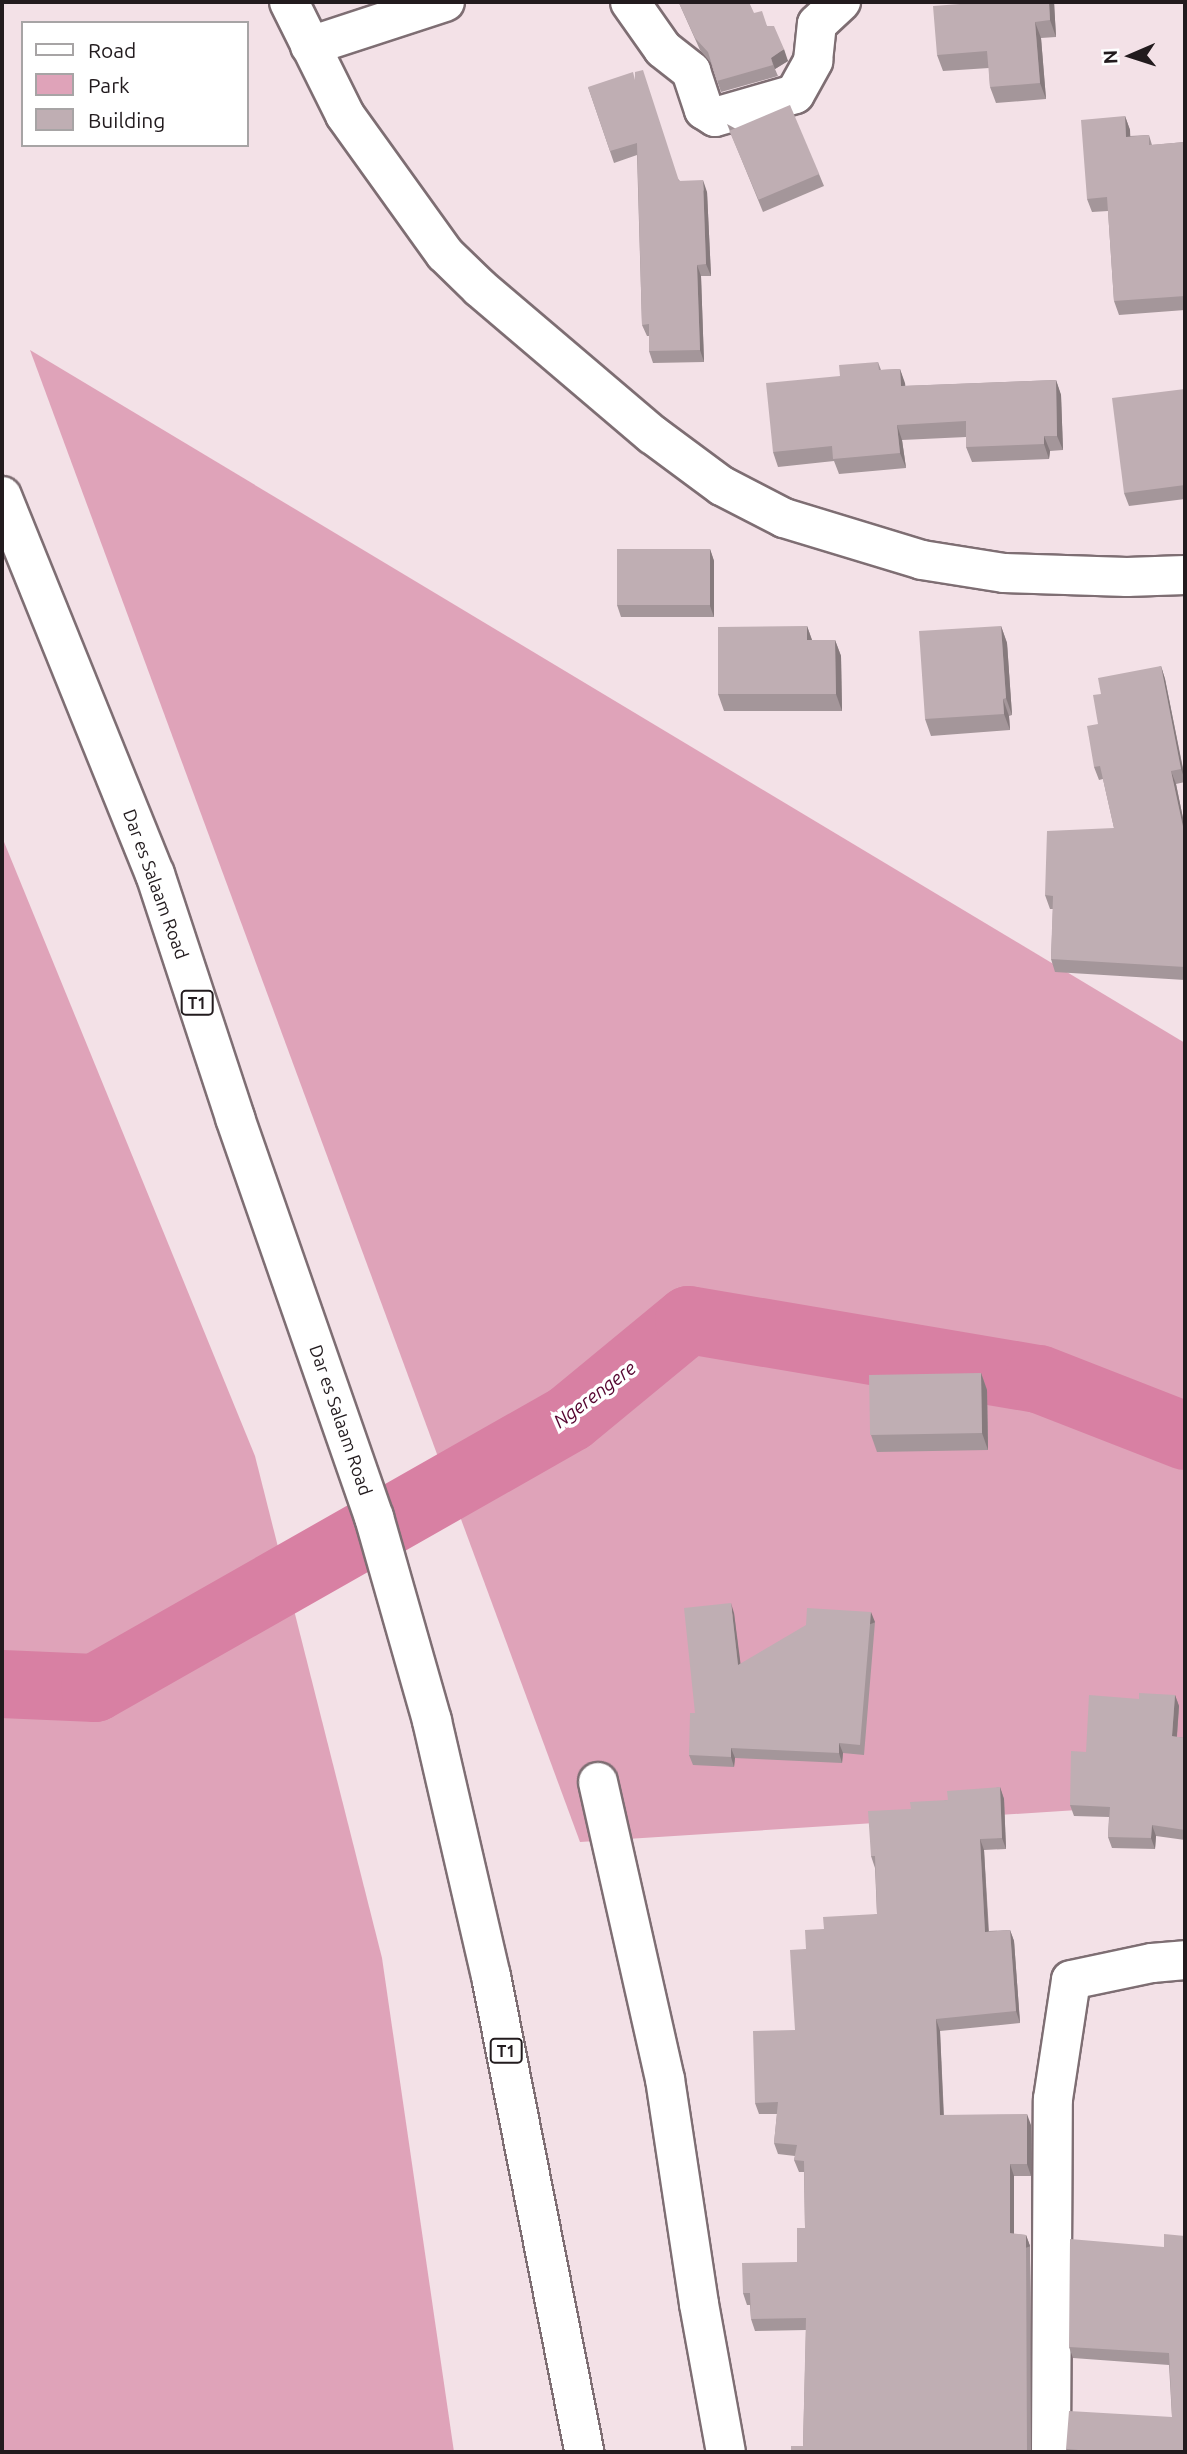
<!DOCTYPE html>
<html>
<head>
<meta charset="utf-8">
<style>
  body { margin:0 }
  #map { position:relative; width:1187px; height:2454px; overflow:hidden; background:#f3e1e7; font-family:Ubuntu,sans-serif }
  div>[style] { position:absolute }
  .green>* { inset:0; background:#dfa3b9 }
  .river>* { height:68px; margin:-34px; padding:0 34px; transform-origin:34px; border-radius:34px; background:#d880a3 }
  .roads { filter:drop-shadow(2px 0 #7e6e73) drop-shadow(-2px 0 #7e6e73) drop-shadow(0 2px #7e6e73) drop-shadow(0 -2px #7e6e73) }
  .street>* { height:38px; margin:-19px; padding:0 19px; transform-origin:19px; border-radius:19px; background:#fff }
  .highway>* { height:38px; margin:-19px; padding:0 19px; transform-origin:19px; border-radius:19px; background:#fff }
  .wall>* { inset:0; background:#a4969a }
  .shaded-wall>* { inset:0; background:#867a7d; transform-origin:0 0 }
  .building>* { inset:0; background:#bfaeb3; transform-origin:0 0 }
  span { translate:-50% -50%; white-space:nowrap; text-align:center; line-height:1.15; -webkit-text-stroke:7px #fff; paint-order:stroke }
  .shield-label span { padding:2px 5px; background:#fff; border:2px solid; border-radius:5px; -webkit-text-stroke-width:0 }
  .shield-label { font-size:16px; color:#221b1e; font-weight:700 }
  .street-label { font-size:18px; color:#221b1e }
  .water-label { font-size:19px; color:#560530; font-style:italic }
  .frame { position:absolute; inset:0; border:4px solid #221b1e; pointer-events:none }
  .legend { position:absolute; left:21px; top:21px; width:228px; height:126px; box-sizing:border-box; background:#fff; border:2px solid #a7a4a5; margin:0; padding:9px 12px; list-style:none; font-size:21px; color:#221b1e }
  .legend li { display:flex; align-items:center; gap:14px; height:35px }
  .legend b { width:35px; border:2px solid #a7a4a5 }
  .north { position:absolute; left:1096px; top:21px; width:70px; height:70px; -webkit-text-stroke:5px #fff; paint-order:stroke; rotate:267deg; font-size:19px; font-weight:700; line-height:28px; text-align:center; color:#221b1e }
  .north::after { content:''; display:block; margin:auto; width:24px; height:32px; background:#221b1e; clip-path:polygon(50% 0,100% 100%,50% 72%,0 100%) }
</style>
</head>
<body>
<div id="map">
  <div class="green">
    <div style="clip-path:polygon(30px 350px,1185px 1043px,1185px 1803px,580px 1842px)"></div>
    <div style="clip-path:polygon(2px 837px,255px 1456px,382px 1958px,454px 2452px,2px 2452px)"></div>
  </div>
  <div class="river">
    <div style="left:2px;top:1684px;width:93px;rotate:2.5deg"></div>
    <div style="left:95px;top:1688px;width:546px;rotate:-29.61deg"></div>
    <div style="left:570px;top:1418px;width:154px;rotate:-39.5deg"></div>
    <div style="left:689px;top:1320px;width:355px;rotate:9.6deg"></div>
    <div style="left:1039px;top:1379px;width:157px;rotate:21.3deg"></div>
  </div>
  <div class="roads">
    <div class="street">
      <div style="left:289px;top:2px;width:126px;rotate:63.6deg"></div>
      <div style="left:345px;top:115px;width:171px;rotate:54.3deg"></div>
      <div style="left:445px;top:254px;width:49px;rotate:44.2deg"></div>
      <div style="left:480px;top:288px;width:227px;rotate:40.4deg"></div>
      <div style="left:653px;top:435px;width:86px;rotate:36.5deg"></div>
      <div style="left:722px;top:486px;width:70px;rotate:27.3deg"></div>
      <div style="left:784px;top:518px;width:144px;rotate:16.9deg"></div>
      <div style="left:922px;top:560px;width:83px;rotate:9deg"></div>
      <div style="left:1004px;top:573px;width:123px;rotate:1.9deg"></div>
      <div style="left:1127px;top:577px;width:58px;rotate:-2deg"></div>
      <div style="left:630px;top:2px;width:57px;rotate:54.9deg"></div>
      <div style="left:663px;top:49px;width:36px;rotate:38deg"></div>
      <div style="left:691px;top:71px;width:41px;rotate:71.6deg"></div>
      <div style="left:704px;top:110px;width:13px;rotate:32deg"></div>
      <div style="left:715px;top:117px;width:83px;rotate:-16deg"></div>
      <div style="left:795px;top:94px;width:38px;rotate:-61deg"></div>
      <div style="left:813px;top:61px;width:37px;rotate:-84deg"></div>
      <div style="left:817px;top:24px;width:33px;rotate:-43deg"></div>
      <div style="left:310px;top:46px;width:142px;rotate:-18.1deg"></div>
      <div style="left:598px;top:1782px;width:304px;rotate:77.3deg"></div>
      <div style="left:665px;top:2079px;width:228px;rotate:81.4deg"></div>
      <div style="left:699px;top:2304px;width:150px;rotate:79.7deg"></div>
      <div style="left:1051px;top:2452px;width:353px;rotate:-89.7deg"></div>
      <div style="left:1053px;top:2099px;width:120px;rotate:-81.4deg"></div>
      <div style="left:1071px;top:1980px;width:83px;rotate:-11.9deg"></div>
      <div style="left:1152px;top:1963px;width:33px;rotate:-5deg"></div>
    </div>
    <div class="highway">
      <div style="left:2px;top:496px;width:408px;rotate:68deg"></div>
      <div style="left:155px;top:874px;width:257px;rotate:71.8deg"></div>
      <div style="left:235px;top:1118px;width:423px;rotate:70.8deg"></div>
      <div style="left:374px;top:1517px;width:212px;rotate:74.1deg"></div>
      <div style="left:432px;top:1721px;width:262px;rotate:77deg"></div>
      <div style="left:491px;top:1976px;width:485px;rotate:78.9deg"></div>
    </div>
  </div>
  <div class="wall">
    <div style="clip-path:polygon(1054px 2px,1056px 37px,1041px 38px,1046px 99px,996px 103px,990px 87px,989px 68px,943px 71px,937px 55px)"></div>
    <div style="clip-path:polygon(679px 3px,754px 13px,767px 26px,788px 61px,775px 69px,778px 76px,721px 92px,711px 63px,700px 50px)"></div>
    <div style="clip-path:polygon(588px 87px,680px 181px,707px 192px,711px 276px,701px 276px,704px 362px,653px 363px,649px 351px,649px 336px,647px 336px,642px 325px,637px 155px,614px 163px)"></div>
    <div style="clip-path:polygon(1125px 116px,1130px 130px,1130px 136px,1149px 135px,1152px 145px,1185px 142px,1185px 310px,1119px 315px,1114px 301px,1108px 211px,1092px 212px,1087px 199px)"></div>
    <div style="clip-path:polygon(727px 124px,819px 174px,824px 186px,763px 212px)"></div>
    <div style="clip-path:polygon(878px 362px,881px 370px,900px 369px,905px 386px,1056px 380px,1061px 395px,1063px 450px,1050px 451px,1049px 459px,972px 462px,966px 447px,966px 437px,902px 440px,906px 468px,839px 474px,834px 461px,778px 467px,773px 452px,840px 376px)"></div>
    <div style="clip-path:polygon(1185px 389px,1185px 499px,1129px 506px,1124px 493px)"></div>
    <div style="clip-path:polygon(710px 549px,714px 561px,714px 617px,621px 617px,617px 605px)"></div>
    <div style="clip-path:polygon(807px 626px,812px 640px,835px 640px,841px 656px,842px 711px,724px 711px,718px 694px)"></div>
    <div style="clip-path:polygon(1001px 626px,1007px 643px,1012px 715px,1009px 716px,1010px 730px,931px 736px,925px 719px)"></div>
    <div style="clip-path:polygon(1161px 666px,1165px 679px,1185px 778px,1185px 782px,1176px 784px,1185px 828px,1185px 980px,1055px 972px,1051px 959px,1053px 909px,1050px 909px,1045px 895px,1114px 828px,1103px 779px,1099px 780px,1094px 767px,1101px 694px)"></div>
    <div style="clip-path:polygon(981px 1373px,987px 1390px,988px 1450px,877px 1452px,871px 1435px)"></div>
    <div style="clip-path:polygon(734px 1613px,740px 1664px,875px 1622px,864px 1755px,843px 1753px,842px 1763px,735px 1758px,734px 1767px,693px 1765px,689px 1755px,695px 1713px)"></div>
    <div style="clip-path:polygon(1175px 1695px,1179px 1706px,1177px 1737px,1185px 1738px,1185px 1840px,1156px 1836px,1155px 1849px,1112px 1848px,1108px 1837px,1109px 1817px,1074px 1816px,1070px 1805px,1086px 1752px,1139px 1699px)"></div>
    <div style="clip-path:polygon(1000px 1787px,1004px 1799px,1006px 1849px,984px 1850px,989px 1931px,1010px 1930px,1014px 1941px,1020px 2023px,940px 2031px,944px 2115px,1031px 2125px,1031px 2176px,1014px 2176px,1014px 2234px,1026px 2235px,1030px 2246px,1031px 2452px,791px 2452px,803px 2446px,806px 2330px,755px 2331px,751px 2319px,750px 2305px,747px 2305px,743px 2293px,797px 2262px,805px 2228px,804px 2172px,799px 2172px,794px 2160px,795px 2156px,778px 2154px,774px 2143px,777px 2114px,759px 2114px,755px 2103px,795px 2030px,806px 1949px,824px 1929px,877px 1914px,875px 1868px,871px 1856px,911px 1809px)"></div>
    <div style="clip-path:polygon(1164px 2247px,1185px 2452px,1067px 2452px,1066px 2449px,1172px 2417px,1169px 2365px,1073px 2358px,1069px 2347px)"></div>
  </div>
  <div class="shaded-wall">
    <div style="clip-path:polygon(1049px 2px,1054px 2px,1056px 37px,1050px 20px)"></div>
    <div style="clip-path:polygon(1035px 22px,1041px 38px,1046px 99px,1040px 83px)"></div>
    <div style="clip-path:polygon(784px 49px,788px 61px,775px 69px,771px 58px)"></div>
    <div style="clip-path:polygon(1125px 116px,1130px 130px,1131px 150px,1126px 137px)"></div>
    <div style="clip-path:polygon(703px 180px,707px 192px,711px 276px,706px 264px)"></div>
    <div style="clip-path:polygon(697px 265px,701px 276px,704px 362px,700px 350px)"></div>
    <div style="clip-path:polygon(900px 369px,905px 383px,907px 401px,901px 386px)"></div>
    <div style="clip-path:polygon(1056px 380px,1061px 395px,1063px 450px,1057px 436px)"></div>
    <div style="clip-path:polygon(897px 425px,902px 440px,906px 468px,900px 453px)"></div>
    <div style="clip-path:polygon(1044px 436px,1050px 451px,1049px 459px,1044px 444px)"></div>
    <div style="clip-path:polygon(710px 549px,714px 561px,714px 617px,710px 606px)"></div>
    <div style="clip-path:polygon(807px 626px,813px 643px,807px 640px)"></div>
    <div style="clip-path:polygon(1001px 626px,1007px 643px,1012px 715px,1006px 698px)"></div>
    <div style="clip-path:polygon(835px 640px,841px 656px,842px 711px,836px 694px)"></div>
    <div style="clip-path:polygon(1161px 666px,1165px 679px,1185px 780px,1181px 769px)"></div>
    <div style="clip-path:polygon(1003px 699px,1009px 716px,1010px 730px,1004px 714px)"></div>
    <div style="clip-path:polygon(1171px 771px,1176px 784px,1185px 828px,1185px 836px)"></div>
    <div style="clip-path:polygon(981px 1373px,987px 1390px,988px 1450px,982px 1433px)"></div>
    <div style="clip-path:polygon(731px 1603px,734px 1613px,742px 1675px,738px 1665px)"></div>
    <div style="left:871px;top:1612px;width:11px;height:133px;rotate:68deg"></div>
    <div style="clip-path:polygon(1175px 1695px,1179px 1706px,1176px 1747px,1172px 1736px)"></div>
    <div style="clip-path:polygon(839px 1743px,843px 1753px,842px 1763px,839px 1753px)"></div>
    <div style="clip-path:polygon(731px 1748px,735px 1758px,734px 1767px,731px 1757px)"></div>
    <div style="clip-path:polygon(1000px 1787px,1004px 1799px,1006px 1849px,1002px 1838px)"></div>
    <div style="clip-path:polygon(1152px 1825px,1156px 1836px,1155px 1849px,1151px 1838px)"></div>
    <div style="clip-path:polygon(980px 1839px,984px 1850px,989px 1943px,985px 1932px)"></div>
    <div style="clip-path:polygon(1010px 1930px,1014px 1941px,1020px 2023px,1016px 2011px)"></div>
    <div style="clip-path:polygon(936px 2019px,940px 2031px,944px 2126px,940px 2115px)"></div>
    <div style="clip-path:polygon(1027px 2114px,1031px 2125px,1031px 2176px,1027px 2164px)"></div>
    <div style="clip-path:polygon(1010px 2164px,1014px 2176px,1014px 2245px,1010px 2233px)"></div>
    <div style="left:1026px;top:2235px;width:12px;height:217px;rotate:70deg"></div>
  </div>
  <div class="building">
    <div style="clip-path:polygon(682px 2px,749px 2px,754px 13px,762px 11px,767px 26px,774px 26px,784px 49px,771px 58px,773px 65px,717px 81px,708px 52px,695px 38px,679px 3px)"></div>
    <div style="clip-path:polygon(973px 2px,1049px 2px,1050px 20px,1035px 22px,1040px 83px,990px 87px,987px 51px,937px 55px,933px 6px,973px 3px)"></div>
    <div style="clip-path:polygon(643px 70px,679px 181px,703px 180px,706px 264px,697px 265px,700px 350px,649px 351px,649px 324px,642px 325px,637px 143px,610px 151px,588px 87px,633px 72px,635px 80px,635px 72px)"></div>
    <div style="left:790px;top:105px;width:75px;height:66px;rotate:67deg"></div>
    <div style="clip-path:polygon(1125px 116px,1126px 137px,1149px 135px,1149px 145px,1185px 142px,1185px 296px,1114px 301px,1107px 197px,1087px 199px,1081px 120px)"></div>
    <div style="clip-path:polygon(878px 362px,879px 370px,900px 369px,901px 386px,1056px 380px,1057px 436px,1044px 436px,1044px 444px,966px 447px,966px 421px,897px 425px,900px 453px,833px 459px,832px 446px,773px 452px,766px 383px,840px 376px,839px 365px)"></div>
    <div style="clip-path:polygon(1185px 389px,1185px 485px,1124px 493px,1112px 398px)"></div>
    <div style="left:617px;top:549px;width:93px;height:56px"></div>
    <div style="clip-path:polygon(807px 626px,807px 640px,835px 640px,836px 694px,718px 694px,718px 627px)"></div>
    <div style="clip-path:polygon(1001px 626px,1006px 698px,1003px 699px,1004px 714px,925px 719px,919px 631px)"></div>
    <div style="clip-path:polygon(1161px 666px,1181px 769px,1171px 771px,1185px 836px,1185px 967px,1051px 959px,1053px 896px,1045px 895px,1047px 831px,1114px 828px,1100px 766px,1094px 767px,1087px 726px,1098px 724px,1093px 695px,1101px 694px,1098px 678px)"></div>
    <div style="left:981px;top:1373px;width:60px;height:112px;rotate:89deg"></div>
    <div style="clip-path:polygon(731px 1603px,738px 1665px,806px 1625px,807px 1608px,871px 1612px,860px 1745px,839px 1743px,839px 1753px,731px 1748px,731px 1757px,689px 1755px,690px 1713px,695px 1713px,684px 1608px)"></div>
    <div style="clip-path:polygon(1139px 1693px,1175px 1695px,1172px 1736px,1185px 1738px,1185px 1830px,1152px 1825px,1151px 1838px,1108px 1837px,1110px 1807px,1070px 1805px,1071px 1751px,1086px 1752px,1089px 1695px,1139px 1699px)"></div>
    <div style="clip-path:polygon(1000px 1787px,1002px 1838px,980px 1839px,985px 1932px,1010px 1930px,1016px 2011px,936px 2019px,940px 2115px,1027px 2114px,1027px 2164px,1010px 2164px,1010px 2233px,1026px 2235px,1027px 2452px,791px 2452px,791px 2446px,803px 2446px,806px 2318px,751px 2319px,750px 2293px,743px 2293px,742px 2263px,797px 2262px,797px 2228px,805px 2228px,804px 2161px,794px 2160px,797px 2145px,774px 2143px,778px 2102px,755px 2103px,753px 2031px,795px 2030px,790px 1950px,806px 1949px,805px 1930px,824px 1929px,823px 1917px,877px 1914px,875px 1856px,871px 1856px,868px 1811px,911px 1809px,910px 1802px,948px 1800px,947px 1791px)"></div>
    <div style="clip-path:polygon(1164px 2234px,1185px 2236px,1185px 2452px,1103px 2452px,1066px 2449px,1069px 2411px,1172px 2417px,1169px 2353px,1069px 2347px,1070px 2239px,1164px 2247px)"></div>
  </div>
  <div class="shield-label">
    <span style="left:197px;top:1003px">T1</span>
    <span style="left:506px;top:2051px">T1</span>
  </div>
  <div class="street-label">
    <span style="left:156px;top:884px;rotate:70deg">Dar es Salaam Road</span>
    <span style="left:341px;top:1420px;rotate:71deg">Dar es Salaam Road</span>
  </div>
  <div class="water-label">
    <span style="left:595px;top:1395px;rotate:-37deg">Ngerengere</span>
  </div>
  <div class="frame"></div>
  <ul class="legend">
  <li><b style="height:9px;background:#fff"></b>Road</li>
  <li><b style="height:19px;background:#dfa3b9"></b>Park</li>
  <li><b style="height:19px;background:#bfaeb3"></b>Building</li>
  </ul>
  <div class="north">N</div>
</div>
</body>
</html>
